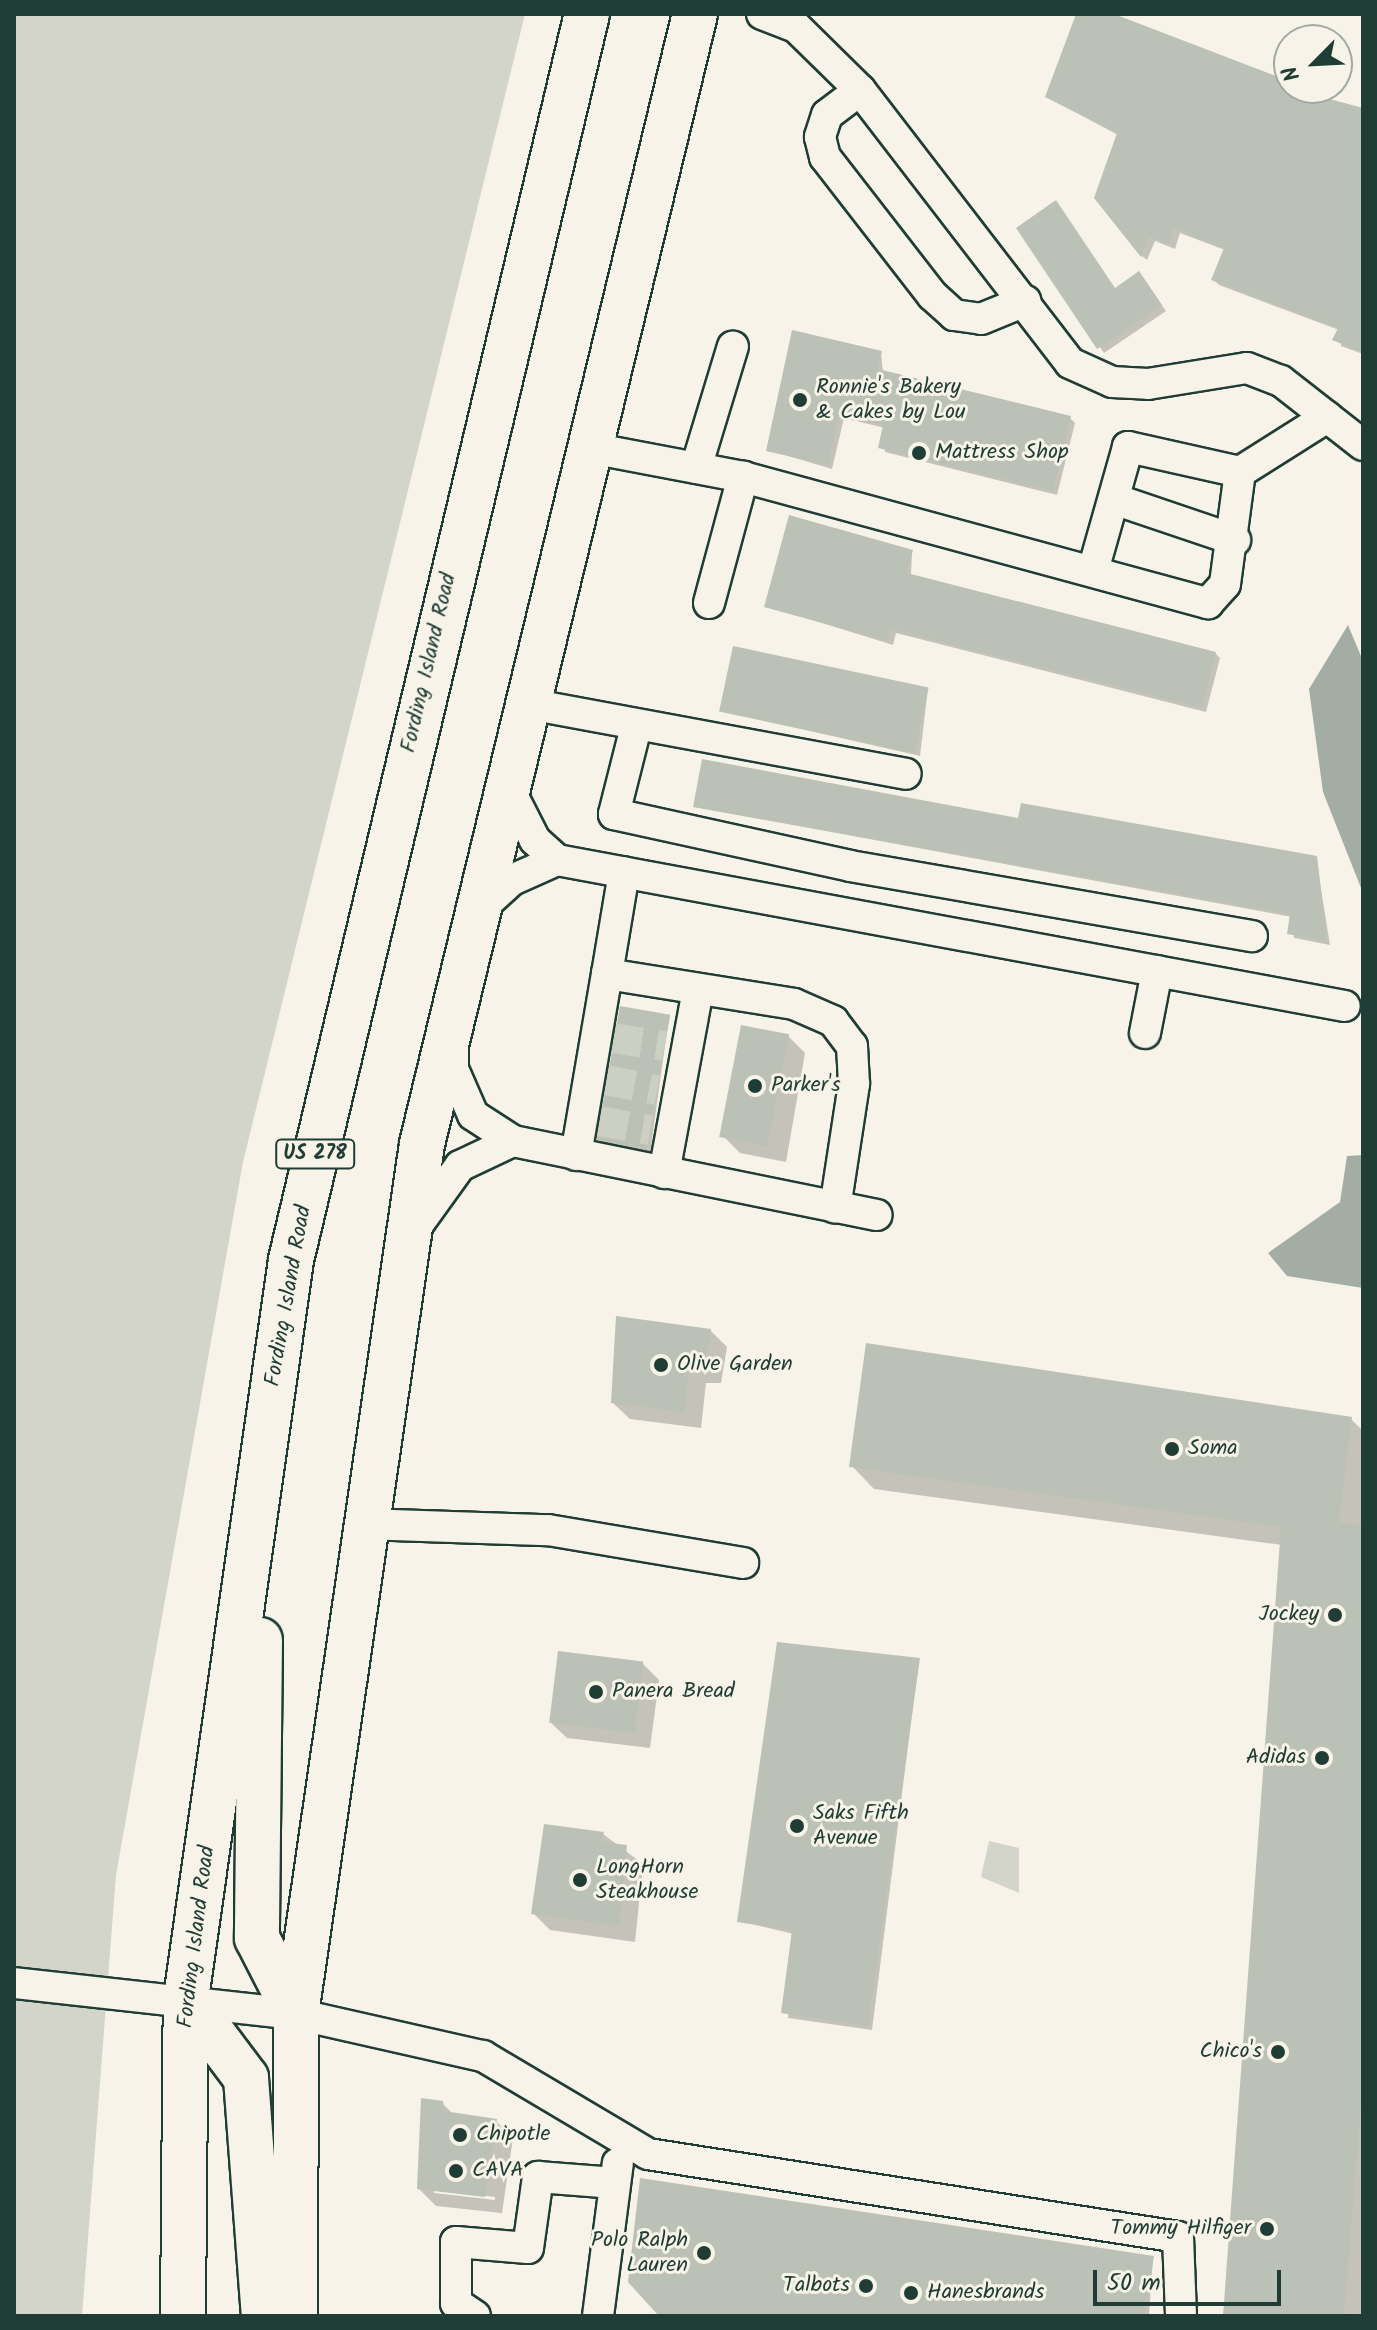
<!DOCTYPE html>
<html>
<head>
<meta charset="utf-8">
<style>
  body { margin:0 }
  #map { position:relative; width:1377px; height:2330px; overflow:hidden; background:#f7f3e8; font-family:Kalam,sans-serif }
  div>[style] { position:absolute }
  .green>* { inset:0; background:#d3d5ca }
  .water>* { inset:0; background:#a4ada3 }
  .shadow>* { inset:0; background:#0003 }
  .building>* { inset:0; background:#bbc1b6; transform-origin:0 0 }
  .minor-tunnel>* { height:30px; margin-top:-15px; transform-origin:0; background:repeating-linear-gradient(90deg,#cccfc4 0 30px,transparent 0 45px) }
  .roads { filter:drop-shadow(2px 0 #1f3d34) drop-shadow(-2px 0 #1f3d34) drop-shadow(0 2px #1f3d34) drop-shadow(0 -2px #1f3d34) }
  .minor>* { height:30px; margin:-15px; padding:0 15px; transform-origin:15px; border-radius:15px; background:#f7f3e8 }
  .highway>* { height:44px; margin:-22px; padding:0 22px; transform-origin:22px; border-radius:22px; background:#f7f3e8 }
  .dots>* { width:22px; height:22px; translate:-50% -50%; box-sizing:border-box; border:4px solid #f7f3e8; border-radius:50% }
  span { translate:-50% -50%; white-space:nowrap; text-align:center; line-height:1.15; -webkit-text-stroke:6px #f7f3e8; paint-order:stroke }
  .shield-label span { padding:2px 6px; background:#f7f3e8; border:2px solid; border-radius:6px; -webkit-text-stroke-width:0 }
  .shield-label { font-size:20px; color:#1f3d34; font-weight:700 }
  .poi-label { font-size:22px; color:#1f3d34 }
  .left { translate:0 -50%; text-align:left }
  .right { translate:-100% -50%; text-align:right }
  .street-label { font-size:22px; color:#1f3d34 }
  .frame { position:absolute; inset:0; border:16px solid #1f3d34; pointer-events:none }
  .north { position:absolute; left:1273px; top:24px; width:80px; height:80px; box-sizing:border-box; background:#f7f3e8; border:2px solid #a1aaa0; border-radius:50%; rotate:246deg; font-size:22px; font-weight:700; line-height:32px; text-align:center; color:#1f3d34 }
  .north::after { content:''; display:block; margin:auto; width:28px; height:36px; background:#1f3d34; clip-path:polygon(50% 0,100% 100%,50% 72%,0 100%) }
  .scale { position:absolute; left:1093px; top:2270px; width:188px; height:36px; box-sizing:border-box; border:4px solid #1f3d34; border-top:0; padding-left:10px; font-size:24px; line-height:28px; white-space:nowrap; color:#1f3d34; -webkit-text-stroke:6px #f7f3e8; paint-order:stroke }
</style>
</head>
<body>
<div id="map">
  <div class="green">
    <div style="clip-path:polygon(14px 14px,525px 14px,243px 1162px,116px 1875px,82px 2316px,14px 2316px)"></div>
    <div style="clip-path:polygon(989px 1841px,1019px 1848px,1019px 1893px,981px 1877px)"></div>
  </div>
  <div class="water">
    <div style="clip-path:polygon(1348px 625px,1363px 661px,1363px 893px,1323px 792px,1309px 689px)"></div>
    <div style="clip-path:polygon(1363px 1155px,1363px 1288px,1287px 1276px,1268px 1253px,1340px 1202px,1347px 1156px)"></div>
  </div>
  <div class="shadow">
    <div style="clip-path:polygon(1078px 14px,1109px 14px,1289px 88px,1363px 110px,1363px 354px,1341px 346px,1339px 330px,1219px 285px,1213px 279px,1225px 250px,1180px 233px,1175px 249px,1155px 241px,1147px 260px,1142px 256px,1096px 198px,1118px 135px,1047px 97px)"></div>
    <div style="clip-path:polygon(1018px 229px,1116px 290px,1144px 279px,1166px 311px,1104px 353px)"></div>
    <div style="clip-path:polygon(881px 353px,883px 372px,1070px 418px,1075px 423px,1057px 495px,885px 452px,885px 428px,844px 418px,832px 469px,768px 450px)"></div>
    <div style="clip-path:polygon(912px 552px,911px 577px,1215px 653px,1220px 658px,1206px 712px,896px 633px,893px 645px,767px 606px)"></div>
    <div style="clip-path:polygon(928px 688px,920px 756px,722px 711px)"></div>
    <div style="clip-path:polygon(695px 807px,1020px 820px,1316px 858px,1330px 945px,1294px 938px,1292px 917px)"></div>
    <div style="clip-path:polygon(669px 1017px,650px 1153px,604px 1144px,599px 1139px)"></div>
    <div style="clip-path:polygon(788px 1036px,805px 1053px,786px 1162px,740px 1153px,723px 1136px)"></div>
    <div style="clip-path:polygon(711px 1331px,727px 1347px,721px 1383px,706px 1383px,701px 1428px,630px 1419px,613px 1403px)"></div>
    <div style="clip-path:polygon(1351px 1419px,1363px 1431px,1363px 2316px,1225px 2316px,1282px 1545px,874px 1489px,852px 1466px)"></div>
    <div style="clip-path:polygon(919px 1660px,872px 2030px,788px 2018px,794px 1934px,739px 1921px)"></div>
    <div style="clip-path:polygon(642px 1663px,659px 1680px,650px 1748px,567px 1738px,550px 1722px)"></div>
    <div style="clip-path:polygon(603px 1834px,643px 1864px,635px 1942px,550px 1930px,533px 1913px)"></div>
    <div style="clip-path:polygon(evenodd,442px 2103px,454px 2115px,496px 2121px,513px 2138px,502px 2213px,436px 2206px,419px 2189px,442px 2103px,434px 2189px,495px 2197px,495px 2200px,434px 2193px,434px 2189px)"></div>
    <div style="clip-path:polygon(1153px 2258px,1149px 2316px,662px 2316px,630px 2282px)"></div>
  </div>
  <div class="building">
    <div style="clip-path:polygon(1076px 14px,1114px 14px,1289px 81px,1289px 88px,1363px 108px,1363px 352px,1332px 340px,1338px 328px,1211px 280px,1224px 248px,1174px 228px,1169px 244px,1149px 237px,1141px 257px,1094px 198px,1117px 133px,1045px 97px)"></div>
    <div style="clip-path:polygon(1056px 200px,1115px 288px,1139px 271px,1162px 305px,1097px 349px,1016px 228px)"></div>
    <div style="clip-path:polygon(792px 330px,882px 351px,878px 369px,1071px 416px,1053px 491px,878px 448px,883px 425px,839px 414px,828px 465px,766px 451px)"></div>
    <div style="clip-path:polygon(789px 515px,913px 550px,907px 573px,1216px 652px,1202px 708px,891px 629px,888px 641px,764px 607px)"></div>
    <div style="left:733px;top:646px;width:200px;height:67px;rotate:12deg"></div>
    <div style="clip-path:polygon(702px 759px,1018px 818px,1021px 803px,1317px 856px,1327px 941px,1287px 934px,1290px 914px,693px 807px)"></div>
    <div style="left:620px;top:1006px;width:51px;height:136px;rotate:10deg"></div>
    <div style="left:741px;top:1025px;width:49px;height:114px;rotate:11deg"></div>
    <div style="clip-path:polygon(616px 1316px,711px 1329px,704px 1367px,689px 1367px,684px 1412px,611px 1403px)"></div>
    <div style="clip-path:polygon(866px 1343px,1352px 1417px,1339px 1522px,1363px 1526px,1363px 2080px,1344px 2316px,1223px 2316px,1281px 1527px,849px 1467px)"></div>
    <div style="clip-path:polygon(777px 1642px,920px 1658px,868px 2026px,781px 2013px,792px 1930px,737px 1922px)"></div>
    <div style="left:558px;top:1651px;width:86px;height:72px;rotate:7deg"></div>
    <div style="clip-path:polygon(544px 1824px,604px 1832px,602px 1842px,627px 1845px,619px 1926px,531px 1914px)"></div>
    <div style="clip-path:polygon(421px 2098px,443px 2101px,444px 2111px,497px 2119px,485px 2197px,417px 2189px)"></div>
    <div style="clip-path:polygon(640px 2178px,1154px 2256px,1144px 2316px,658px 2315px,628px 2282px)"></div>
  </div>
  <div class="minor-tunnel">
    <div style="left:612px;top:1038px;width:53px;rotate:8.7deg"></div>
    <div style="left:605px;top:1080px;width:53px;rotate:10.9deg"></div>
    <div style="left:598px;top:1121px;width:53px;rotate:9.8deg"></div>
  </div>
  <div class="roads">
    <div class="minor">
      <div style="left:762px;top:14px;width:36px;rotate:21deg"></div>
      <div style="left:796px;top:27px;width:90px;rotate:44.5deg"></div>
      <div style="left:860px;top:90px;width:344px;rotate:52.4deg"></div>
      <div style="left:1070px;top:363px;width:46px;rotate:24.3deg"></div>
      <div style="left:1112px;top:382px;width:36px;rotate:3deg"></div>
      <div style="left:1148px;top:384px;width:100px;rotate:-9.2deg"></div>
      <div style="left:1247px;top:368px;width:36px;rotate:21deg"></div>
      <div style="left:1281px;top:381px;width:104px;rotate:38deg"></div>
      <div style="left:860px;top:90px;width:41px;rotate:142.9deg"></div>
      <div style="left:827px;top:115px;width:23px;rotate:108deg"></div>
      <div style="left:820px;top:137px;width:21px;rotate:76deg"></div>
      <div style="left:825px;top:157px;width:175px;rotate:52.2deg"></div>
      <div style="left:932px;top:295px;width:30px;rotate:42deg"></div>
      <div style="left:954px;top:315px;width:27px;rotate:8deg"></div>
      <div style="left:981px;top:319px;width:48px;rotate:-22.2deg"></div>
      <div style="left:591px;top:448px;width:155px;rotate:10.8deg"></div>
      <div style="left:743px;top:477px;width:482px;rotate:15.2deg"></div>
      <div style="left:1208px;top:603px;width:25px;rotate:-48deg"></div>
      <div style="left:1225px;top:584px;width:113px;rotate:-82.4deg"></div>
      <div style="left:1240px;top:472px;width:115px;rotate:-167.4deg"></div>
      <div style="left:1128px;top:447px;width:129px;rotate:105.8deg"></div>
      <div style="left:696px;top:468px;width:127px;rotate:-73.1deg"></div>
      <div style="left:1240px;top:472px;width:103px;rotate:-32.3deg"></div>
      <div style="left:1114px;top:499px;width:128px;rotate:18.7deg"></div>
      <div style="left:709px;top:603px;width:131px;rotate:-74.9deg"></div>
      <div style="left:529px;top:704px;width:383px;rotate:10.5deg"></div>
      <div style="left:636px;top:727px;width:90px;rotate:104.2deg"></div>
      <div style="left:614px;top:814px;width:242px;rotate:12.4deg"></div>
      <div style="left:850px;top:866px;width:408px;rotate:9.9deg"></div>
      <div style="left:557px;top:860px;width:801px;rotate:10.5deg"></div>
      <div style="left:478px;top:911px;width:46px;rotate:-42.4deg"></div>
      <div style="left:512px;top:880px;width:49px;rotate:-24deg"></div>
      <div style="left:557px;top:860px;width:30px;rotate:-138deg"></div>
      <div style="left:535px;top:840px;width:59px;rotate:-117deg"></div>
      <div style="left:607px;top:974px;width:103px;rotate:-80.5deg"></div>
      <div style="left:1145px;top:1033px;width:63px;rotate:-79deg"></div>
      <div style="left:453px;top:1044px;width:25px;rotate:90deg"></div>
      <div style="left:453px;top:1069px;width:50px;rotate:66.5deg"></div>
      <div style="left:473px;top:1115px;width:48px;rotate:33deg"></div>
      <div style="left:513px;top:1141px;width:371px;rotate:11.5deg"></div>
      <div style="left:576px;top:1155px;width:184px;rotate:-80.3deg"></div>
      <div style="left:607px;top:974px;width:189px;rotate:9.1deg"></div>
      <div style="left:794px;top:1004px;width:43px;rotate:23.6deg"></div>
      <div style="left:833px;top:1021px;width:31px;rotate:53deg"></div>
      <div style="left:852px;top:1046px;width:38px;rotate:87deg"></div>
      <div style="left:854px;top:1084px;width:125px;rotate:98.7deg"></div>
      <div style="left:664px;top:1173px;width:187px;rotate:-79.5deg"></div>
      <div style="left:419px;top:1223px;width:70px;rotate:-54.3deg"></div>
      <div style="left:460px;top:1166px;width:59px;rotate:-25.3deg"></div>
      <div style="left:363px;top:1524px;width:185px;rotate:1.9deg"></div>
      <div style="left:548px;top:1530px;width:198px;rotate:9.6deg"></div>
      <div style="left:14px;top:1983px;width:284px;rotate:6.3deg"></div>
      <div style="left:296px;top:2014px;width:192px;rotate:12.7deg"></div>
      <div style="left:483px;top:2056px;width:192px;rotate:30.7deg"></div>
      <div style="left:648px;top:2154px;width:536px;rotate:8.9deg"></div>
      <div style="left:1178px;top:2237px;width:79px;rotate:87.8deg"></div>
      <div style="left:475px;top:2316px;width:23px;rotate:-146deg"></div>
      <div style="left:456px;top:2303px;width:61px;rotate:-90deg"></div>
      <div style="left:456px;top:2242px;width:72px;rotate:4.8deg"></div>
      <div style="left:528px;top:2248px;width:72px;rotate:-82deg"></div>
      <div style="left:538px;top:2177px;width:77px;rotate:4.5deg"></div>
      <div style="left:598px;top:2316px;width:154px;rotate:-82.6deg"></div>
    </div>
    <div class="highway">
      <div style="left:260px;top:1640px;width:298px;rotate:90.6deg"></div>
      <div style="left:257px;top:1938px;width:85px;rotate:62.8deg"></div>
      <div style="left:186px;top:1998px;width:100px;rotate:53.1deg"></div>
      <div style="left:246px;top:2078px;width:239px;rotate:85.7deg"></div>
      <div style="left:183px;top:2316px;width:318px;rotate:-89.5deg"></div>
      <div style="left:186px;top:1998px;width:745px;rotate:-81.9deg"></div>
      <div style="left:291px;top:1260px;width:1281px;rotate:-76.64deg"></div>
      <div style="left:295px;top:2316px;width:302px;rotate:-89.8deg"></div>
      <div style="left:296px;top:2014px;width:879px;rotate:-81.76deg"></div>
      <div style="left:422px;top:1144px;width:1163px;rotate:-76.42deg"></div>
    </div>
  </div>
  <div class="dots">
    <div style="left:800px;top:400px;background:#1f3d34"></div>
    <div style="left:919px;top:453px;background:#1f3d34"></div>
    <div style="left:755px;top:1086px;background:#1f3d34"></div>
    <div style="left:661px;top:1365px;background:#1f3d34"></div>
    <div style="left:1172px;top:1449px;background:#1f3d34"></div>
    <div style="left:1335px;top:1615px;background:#1f3d34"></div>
    <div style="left:596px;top:1692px;background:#1f3d34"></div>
    <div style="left:1322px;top:1758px;background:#1f3d34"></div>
    <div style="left:797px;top:1826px;background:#1f3d34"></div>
    <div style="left:580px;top:1880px;background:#1f3d34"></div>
    <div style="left:1278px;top:2052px;background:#1f3d34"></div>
    <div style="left:460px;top:2135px;background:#1f3d34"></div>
    <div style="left:456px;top:2171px;background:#1f3d34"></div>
    <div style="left:1267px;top:2229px;background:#1f3d34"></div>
    <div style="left:704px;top:2253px;background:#1f3d34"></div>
    <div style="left:866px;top:2286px;background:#1f3d34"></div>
    <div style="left:911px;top:2293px;background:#1f3d34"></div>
  </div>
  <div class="shield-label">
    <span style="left:315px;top:1154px">US 278</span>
  </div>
  <div class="poi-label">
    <span class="left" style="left:816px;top:400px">Ronnie's Bakery<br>&amp; Cakes by Lou</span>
    <span class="left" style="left:935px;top:453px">Mattress Shop</span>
    <span class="left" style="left:771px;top:1086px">Parker's</span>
    <span class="left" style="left:677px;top:1365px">Olive Garden</span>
    <span class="left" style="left:1188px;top:1449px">Soma</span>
    <span class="right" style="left:1319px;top:1615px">Jockey</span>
    <span class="left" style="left:612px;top:1692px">Panera Bread</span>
    <span class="right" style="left:1306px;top:1758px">Adidas</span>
    <span class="left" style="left:813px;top:1826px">Saks Fifth<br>Avenue</span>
    <span class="left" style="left:596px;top:1880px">LongHorn<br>Steakhouse</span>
    <span class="right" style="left:1262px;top:2052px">Chico's</span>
    <span class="left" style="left:476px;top:2135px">Chipotle</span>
    <span class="left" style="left:472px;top:2171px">CAVA</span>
    <span class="right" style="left:1251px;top:2229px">Tommy Hilfiger</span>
    <span class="right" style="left:688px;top:2253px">Polo Ralph<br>Lauren</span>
    <span class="right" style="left:850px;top:2286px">Talbots</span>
    <span class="left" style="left:927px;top:2293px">Hanesbrands</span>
  </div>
  <div class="street-label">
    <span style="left:429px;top:663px;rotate:-77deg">Fording Island Road</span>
    <span style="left:289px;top:1296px;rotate:-80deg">Fording Island Road</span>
    <span style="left:197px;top:1937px;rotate:-83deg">Fording Island Road</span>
  </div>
  <div class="frame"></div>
  <div class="north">N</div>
  <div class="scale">50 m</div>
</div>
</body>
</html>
